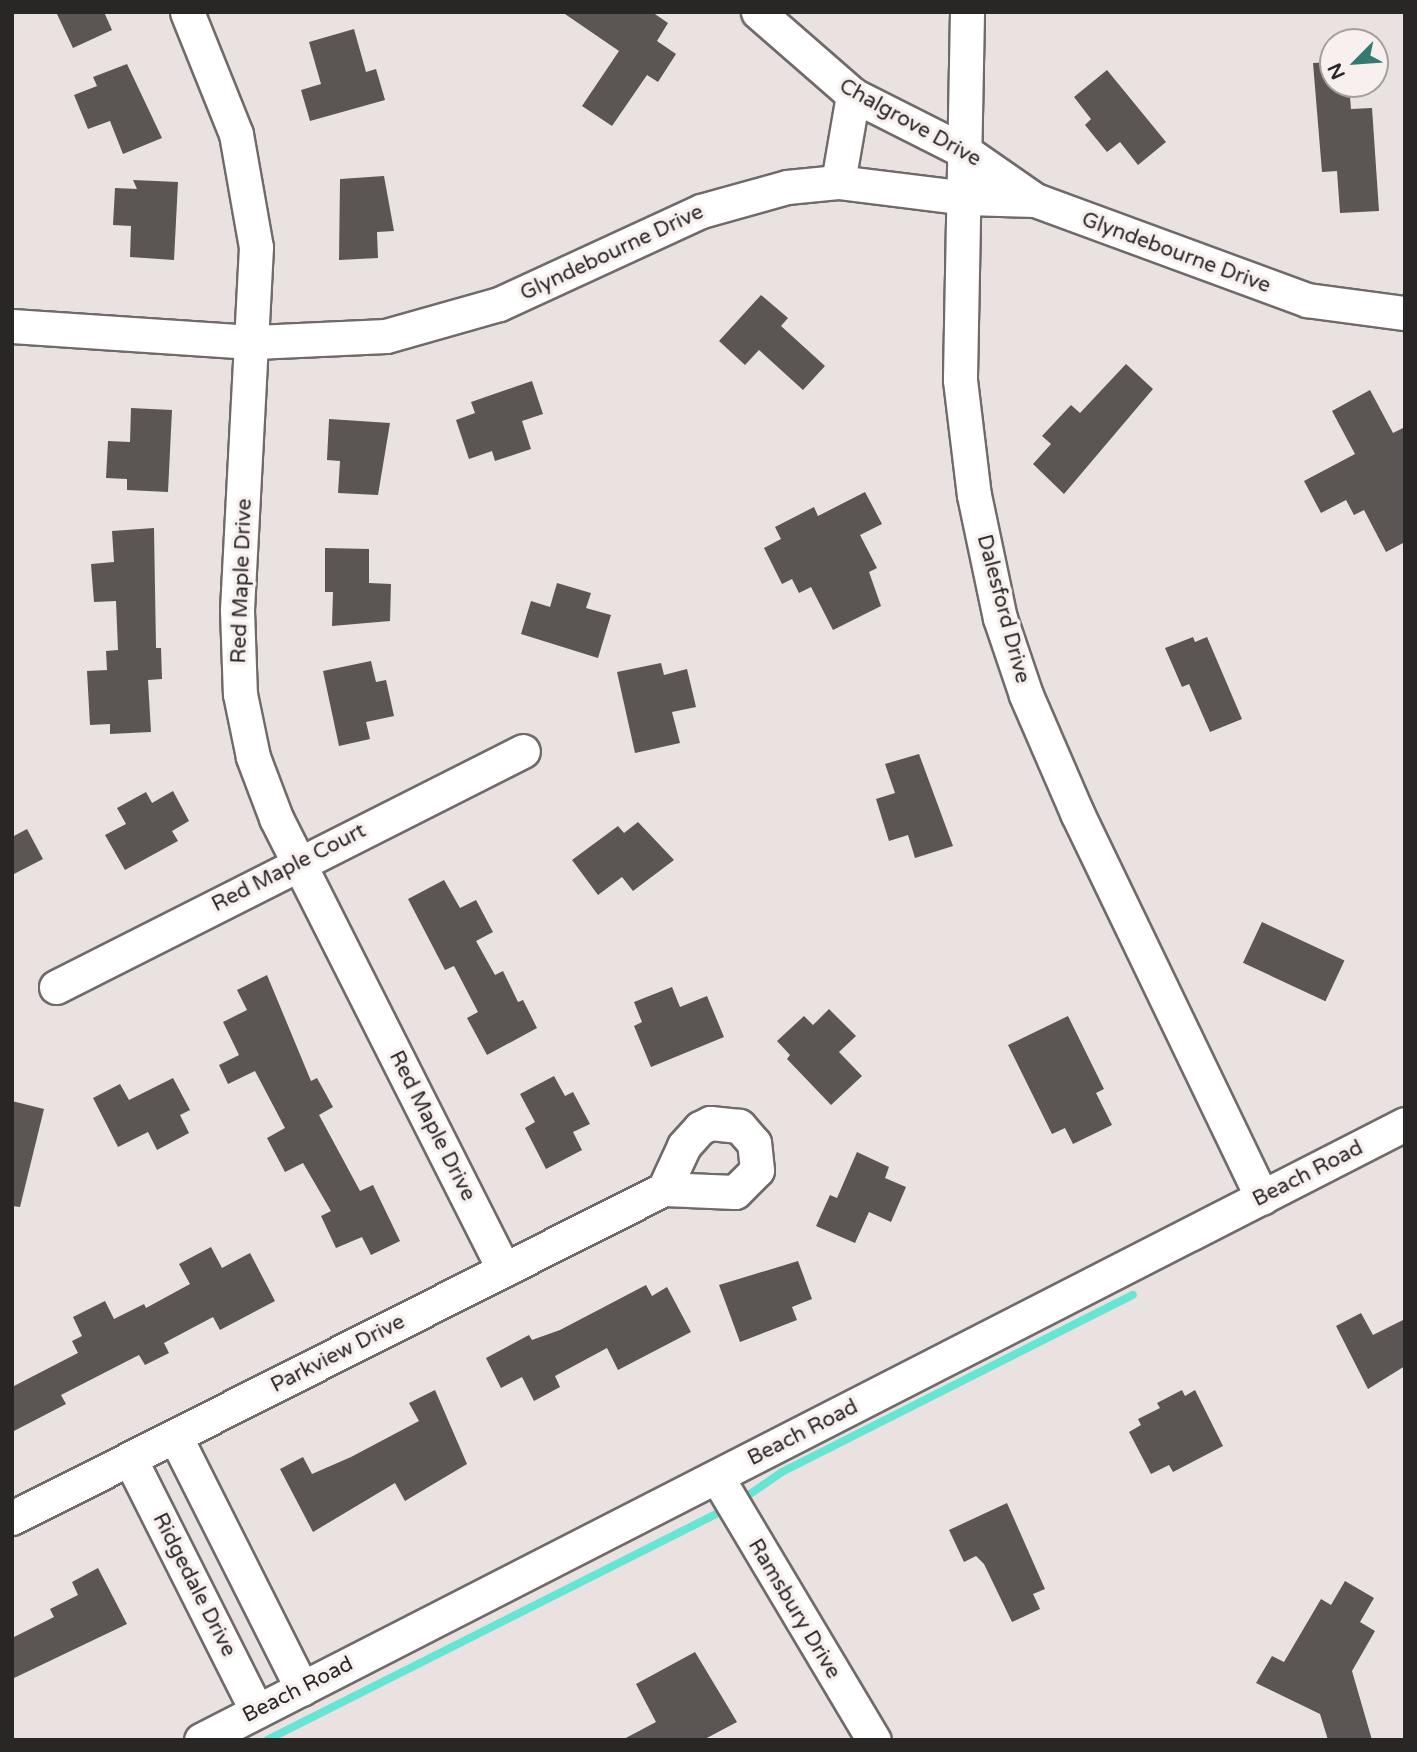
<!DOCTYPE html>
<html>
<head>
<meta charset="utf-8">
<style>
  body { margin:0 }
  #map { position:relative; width:1417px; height:1752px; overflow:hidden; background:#eae2e1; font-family:"Varela Round",sans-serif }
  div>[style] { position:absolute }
  .stream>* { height:8px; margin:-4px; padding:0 4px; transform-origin:4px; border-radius:4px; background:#67e5d4 }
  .building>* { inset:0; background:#5b5554; transform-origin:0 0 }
  .roads { filter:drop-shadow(2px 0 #706a69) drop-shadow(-2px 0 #706a69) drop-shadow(0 2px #706a69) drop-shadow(0 -2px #706a69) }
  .minor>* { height:33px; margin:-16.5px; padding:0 16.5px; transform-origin:16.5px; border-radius:16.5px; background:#fff }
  span { translate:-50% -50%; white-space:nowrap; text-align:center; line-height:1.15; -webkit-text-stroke:7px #f7f0ee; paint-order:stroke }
  .street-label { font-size:21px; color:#292626 }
  .frame { position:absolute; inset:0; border:14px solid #292626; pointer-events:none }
  .north { position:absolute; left:1319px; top:28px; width:70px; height:70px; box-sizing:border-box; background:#f7f0ee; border:2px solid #a59f9e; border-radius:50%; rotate:245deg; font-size:19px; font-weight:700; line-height:28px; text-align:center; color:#292626 }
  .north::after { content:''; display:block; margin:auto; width:24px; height:32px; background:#347a71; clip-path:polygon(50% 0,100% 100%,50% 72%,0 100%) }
</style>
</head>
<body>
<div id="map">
  <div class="stream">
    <div style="left:740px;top:1501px;width:51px;rotate:-34.6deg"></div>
    <div style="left:782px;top:1472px;width:393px;rotate:-26.8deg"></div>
    <div style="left:267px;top:1740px;width:516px;rotate:-26.71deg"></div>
  </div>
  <div class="building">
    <div style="clip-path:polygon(56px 12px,104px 12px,112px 30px,73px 48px)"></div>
    <div style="clip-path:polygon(562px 12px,652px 12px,668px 23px,657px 41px,676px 54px,658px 82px,647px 75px,612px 126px,582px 106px,619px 51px)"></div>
    <div style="clip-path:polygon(354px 29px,366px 72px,376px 69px,385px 100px,310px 121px,301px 90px,321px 84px,309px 42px)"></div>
    <div style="clip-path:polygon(1333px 62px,1333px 84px,1349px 84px,1351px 109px,1372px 108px,1379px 211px,1340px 213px,1337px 171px,1322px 172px,1313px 63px)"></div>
    <div style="clip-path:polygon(127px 64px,162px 138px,123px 154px,110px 121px,88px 129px,74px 95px,97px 86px,93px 77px)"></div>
    <div style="clip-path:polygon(1107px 70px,1166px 142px,1138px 165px,1120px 142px,1107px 152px,1085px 125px,1091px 119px,1074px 97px)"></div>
    <div style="clip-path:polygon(384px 176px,394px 231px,377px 232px,378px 258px,339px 260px,340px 179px)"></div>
    <div style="clip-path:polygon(133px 180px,178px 182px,174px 260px,130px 257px,131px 226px,113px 225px,115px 188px,137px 189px)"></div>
    <div style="clip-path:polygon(761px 295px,788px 318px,781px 326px,825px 366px,803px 390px,759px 350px,745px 365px,719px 341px)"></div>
    <div style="clip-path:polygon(1126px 364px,1153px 389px,1064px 494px,1033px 464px,1051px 444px,1042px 436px,1071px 405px,1080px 413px)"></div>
    <div style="clip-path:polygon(532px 381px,543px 414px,522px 421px,531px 449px,495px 461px,492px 451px,469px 459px,456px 420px,475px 413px,471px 402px)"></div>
    <div style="clip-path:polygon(1370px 390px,1393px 433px,1405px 427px,1405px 542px,1386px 552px,1364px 510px,1354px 515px,1346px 500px,1321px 513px,1304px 481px,1355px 454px,1332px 411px)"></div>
    <div style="clip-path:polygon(131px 408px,172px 410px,168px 492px,127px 490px,127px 479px,106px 478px,108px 441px,130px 442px)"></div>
    <div style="clip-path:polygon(329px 419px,390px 423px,378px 495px,338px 493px,340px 461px,327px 460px)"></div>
    <div style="clip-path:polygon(865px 492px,882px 524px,860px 535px,877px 568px,869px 572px,881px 606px,833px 630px,811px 587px,799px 593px,792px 579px,782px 584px,764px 548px,781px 539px,775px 527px,814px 507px,818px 516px)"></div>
    <div style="clip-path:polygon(154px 528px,156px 648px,161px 648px,162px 679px,148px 680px,151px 732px,110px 734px,110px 724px,90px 725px,87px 671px,107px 670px,106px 651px,118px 650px,116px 601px,94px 602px,91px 564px,114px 562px,112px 531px)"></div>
    <div style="clip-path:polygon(325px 548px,369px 549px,369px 583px,391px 584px,390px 621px,332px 626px,333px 592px,325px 592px)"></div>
    <div style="clip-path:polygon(557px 583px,591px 593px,586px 608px,611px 615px,598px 658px,521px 634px,531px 601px,550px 607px)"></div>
    <div style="clip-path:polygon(1193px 637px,1195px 642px,1207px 637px,1242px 719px,1210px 732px,1189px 684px,1182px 687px,1165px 648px)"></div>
    <div style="clip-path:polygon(371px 661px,376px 682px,386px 680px,394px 716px,366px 722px,370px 739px,339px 746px,323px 671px)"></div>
    <div style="clip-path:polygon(661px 663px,664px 675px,687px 669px,696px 707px,672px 712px,680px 743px,635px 753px,617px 672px)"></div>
    <div style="clip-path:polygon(919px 754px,953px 846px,915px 858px,908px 835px,889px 841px,876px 799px,895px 793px,885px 764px)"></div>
    <div style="clip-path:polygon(173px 791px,189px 821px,172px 831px,178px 841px,125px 870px,105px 835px,126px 824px,117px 808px,146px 792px,152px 803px)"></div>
    <div style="clip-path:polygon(638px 822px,674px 860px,633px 891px,622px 877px,598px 895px,572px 860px,618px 826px,624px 833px)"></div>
    <div style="clip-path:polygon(27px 829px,43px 859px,12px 875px,12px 837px)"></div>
    <div style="clip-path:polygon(444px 880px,460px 908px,476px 900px,493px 932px,476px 941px,495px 975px,503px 971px,518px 1002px,523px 1000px,537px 1028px,487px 1055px,467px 1018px,478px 1012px,454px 966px,445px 970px,408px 899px)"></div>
    <div style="left:1262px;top:922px;width:91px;height:45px;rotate:25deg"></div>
    <div style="clip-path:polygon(267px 975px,311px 1081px,317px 1078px,333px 1107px,319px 1115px,360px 1191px,373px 1185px,400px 1241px,371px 1255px,362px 1237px,336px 1248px,321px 1216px,331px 1211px,303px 1163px,285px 1172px,267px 1138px,285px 1128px,255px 1071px,228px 1084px,219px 1065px,239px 1055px,223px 1022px,247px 1010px,237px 990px)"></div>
    <div style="clip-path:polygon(672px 987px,680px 1007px,707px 996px,724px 1037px,651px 1067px,634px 1026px,642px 1022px,634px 1002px)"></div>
    <div style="clip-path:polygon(829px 1009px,856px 1036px,839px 1052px,862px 1076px,831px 1105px,787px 1059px,790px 1055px,777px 1041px,804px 1016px,813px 1025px)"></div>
    <div style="clip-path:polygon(1068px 1016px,1104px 1089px,1096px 1093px,1112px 1125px,1073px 1144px,1065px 1128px,1052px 1134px,1008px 1045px)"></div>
    <div style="clip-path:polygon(554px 1076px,565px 1096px,573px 1092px,590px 1124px,573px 1132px,582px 1150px,546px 1169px,525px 1128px,535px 1122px,520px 1094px)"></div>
    <div style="clip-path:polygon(173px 1078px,190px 1110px,180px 1115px,189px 1133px,157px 1150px,148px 1132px,118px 1147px,93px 1098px,120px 1084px,129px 1100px)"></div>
    <div style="clip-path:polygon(12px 1101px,44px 1109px,20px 1207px,12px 1206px)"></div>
    <div style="clip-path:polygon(857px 1152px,889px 1167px,885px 1178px,906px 1187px,891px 1222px,869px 1212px,855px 1243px,816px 1226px,830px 1195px,837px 1198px)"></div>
    <div style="clip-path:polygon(211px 1247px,222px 1268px,250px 1253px,275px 1301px,220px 1330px,213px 1317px,164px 1343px,169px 1353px,145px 1365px,139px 1355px,61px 1395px,66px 1404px,12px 1432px,12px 1387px,78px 1353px,72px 1341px,82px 1336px,73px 1317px,105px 1301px,114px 1319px,144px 1304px,146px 1308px,190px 1284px,179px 1264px)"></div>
    <div style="clip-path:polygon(798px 1261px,812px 1299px,792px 1307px,797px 1320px,740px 1342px,719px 1285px)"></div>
    <div style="clip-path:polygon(646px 1285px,652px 1296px,667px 1287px,691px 1332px,618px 1370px,607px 1348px,555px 1376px,560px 1387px,534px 1401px,522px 1377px,501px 1388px,486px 1358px,529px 1335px,532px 1340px,560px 1330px)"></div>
    <div style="clip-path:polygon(1361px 1313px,1373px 1335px,1405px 1319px,1405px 1366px,1368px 1389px,1336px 1326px)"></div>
    <div style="clip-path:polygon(435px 1390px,467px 1464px,405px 1501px,395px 1483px,313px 1532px,280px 1469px,303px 1457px,312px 1474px,351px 1457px,419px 1421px,409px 1403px)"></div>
    <div style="clip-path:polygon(1182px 1390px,1185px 1396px,1195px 1390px,1223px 1446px,1173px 1472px,1169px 1465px,1151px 1474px,1129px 1432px,1141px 1425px,1138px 1419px,1160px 1408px,1157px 1403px)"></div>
    <div style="clip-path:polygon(1007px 1503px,1045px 1589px,1033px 1594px,1040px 1609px,1012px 1622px,984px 1564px,976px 1556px,964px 1562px,949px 1530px)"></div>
    <div style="clip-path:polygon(98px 1568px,127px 1624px,12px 1679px,12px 1638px,54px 1617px,50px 1609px,78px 1595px,72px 1582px)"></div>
    <div style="clip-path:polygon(1345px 1581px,1374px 1598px,1360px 1622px,1375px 1631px,1352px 1671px,1372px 1740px,1328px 1740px,1320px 1714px,1256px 1683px,1272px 1656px,1284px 1662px,1321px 1599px,1331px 1605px)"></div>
    <div style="clip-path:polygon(695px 1652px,737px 1722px,703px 1740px,622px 1740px,656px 1722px,636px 1684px)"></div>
  </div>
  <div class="roads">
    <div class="minor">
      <div style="left:187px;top:12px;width:131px;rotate:68.1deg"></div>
      <div style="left:236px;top:134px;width:115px;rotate:80deg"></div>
      <div style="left:256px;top:247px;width:363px;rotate:93deg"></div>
      <div style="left:237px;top:610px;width:84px;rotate:88deg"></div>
      <div style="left:240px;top:694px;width:64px;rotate:78.3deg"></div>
      <div style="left:253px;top:757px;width:65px;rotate:69.3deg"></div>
      <div style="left:276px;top:818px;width:506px;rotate:63.23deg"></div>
      <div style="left:758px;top:12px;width:126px;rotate:41.1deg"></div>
      <div style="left:853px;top:95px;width:127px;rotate:26.8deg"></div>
      <div style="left:966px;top:152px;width:84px;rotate:34.8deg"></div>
      <div style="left:967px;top:12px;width:368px;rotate:91.1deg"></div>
      <div style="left:960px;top:380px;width:116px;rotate:83.1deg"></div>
      <div style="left:974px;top:495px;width:126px;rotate:78.1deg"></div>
      <div style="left:1000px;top:618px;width:81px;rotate:71.3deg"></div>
      <div style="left:1026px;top:695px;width:129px;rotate:66.6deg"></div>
      <div style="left:1077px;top:813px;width:427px;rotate:64.3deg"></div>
      <div style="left:838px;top:182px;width:88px;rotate:-80.2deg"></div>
      <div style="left:12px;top:326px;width:244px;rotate:3.8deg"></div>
      <div style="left:255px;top:342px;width:131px;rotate:-2.6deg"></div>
      <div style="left:386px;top:336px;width:117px;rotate:-15.8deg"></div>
      <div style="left:499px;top:304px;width:222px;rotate:-24.7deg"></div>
      <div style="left:701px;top:211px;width:89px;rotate:-15.6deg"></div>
      <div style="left:787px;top:187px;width:51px;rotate:-5.6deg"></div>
      <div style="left:838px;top:182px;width:129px;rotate:7.1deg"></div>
      <div style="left:966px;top:198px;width:69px;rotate:1.7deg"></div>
      <div style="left:1035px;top:200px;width:290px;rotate:20.2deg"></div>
      <div style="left:1307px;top:300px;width:99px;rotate:7.6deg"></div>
      <div style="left:56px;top:987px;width:523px;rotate:-26.81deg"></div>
      <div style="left:175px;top:1436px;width:283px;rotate:63.3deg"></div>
      <div style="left:130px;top:1459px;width:282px;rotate:63.3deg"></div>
      <div style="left:717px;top:1477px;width:306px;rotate:59.2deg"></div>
      <div style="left:12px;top:1518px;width:730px;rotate:-26.78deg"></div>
      <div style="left:664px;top:1189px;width:71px;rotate:2.4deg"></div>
      <div style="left:735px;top:1192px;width:31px;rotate:-45deg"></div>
      <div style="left:757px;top:1170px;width:27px;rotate:-96deg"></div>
      <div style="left:754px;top:1143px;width:23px;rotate:-131deg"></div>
      <div style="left:739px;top:1126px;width:29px;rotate:-174deg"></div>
      <div style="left:710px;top:1123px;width:11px;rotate:153deg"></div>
      <div style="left:700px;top:1128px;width:24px;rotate:132deg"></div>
      <div style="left:684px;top:1146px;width:47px;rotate:114.9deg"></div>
      <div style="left:201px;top:1740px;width:1352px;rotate:-27.1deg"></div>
    </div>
  </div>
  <div class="street-label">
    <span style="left:910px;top:123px;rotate:29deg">Chalgrove Drive</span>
    <span style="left:612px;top:253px;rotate:-25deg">Glyndebourne Drive</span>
    <span style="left:1176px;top:253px;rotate:20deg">Glyndebourne Drive</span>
    <span style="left:242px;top:581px;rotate:-88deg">Red Maple Drive</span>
    <span style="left:1003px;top:609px;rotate:75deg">Dalesford Drive</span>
    <span style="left:289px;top:868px;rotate:-27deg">Red Maple Court</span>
    <span style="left:432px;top:1126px;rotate:63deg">Red Maple Drive</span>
    <span style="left:1308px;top:1174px;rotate:-27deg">Beach Road</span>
    <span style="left:338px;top:1354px;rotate:-27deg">Parkview Drive</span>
    <span style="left:803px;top:1433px;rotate:-27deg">Beach Road</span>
    <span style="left:194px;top:1585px;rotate:63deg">Ridgedale Drive</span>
    <span style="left:794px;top:1609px;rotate:59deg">Ramsbury Drive</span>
    <span style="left:298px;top:1690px;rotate:-27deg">Beach Road</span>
  </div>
  <div class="frame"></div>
  <div class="north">N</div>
</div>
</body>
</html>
